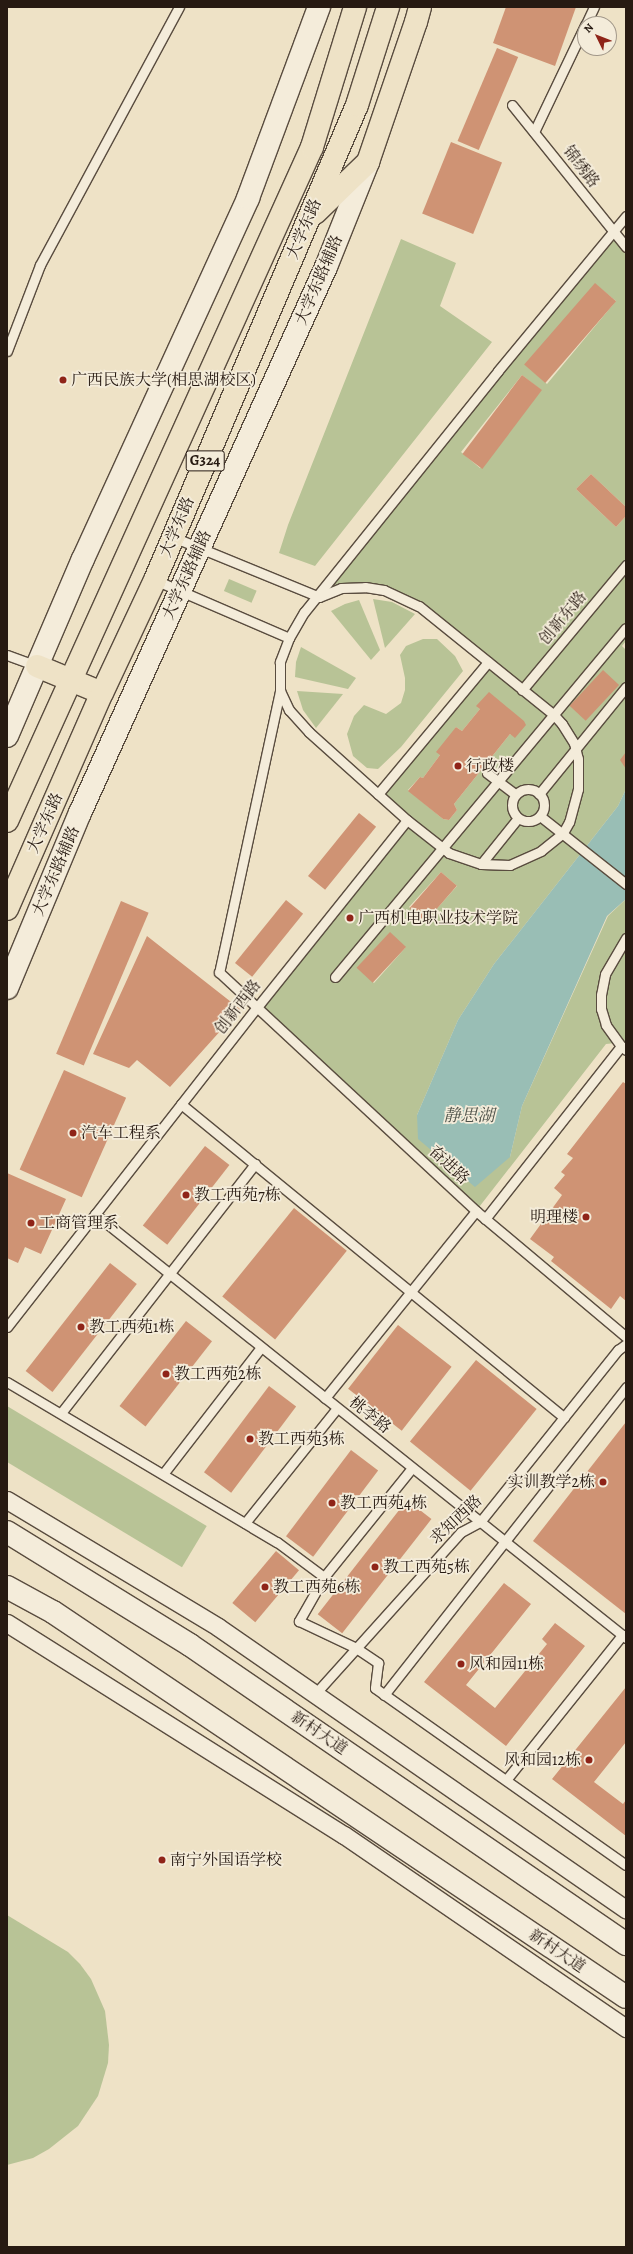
<!DOCTYPE html>
<html>
<head>
<meta charset="utf-8">
<style>
  body { margin:0 }
  #map { position:relative; width:633px; height:2254px; overflow:hidden; background:#eee2c6; font-family:Alegreya,"Noto Serif SC",serif }
  div>[style] { position:absolute }
  .green>* { inset:0; background:#b8c396; transform-origin:0 0 }
  .water>* { inset:0; background:#99beb5 }
  .building>* { inset:0; background:#cf9374; transform-origin:0 0 }
  .roads { filter:drop-shadow(1px 0 #594c3f) drop-shadow(-1px 0 #594c3f) drop-shadow(0 1px #594c3f) drop-shadow(0 -1px #594c3f) }
  .lane>* { height:9px; margin:-4.5px; padding:0 4.5px; transform-origin:4.5px; border-radius:4.5px; background:#f4ecda }
  .lane>.ring { margin:-4.5px; padding:0; box-sizing:content-box; background:none; border:9px solid #f4ecda; border-radius:50% }
  .street>* { height:17px; margin:-8.5px; padding:0 8.5px; transform-origin:8.5px; border-radius:8.5px; background:#f4ecda }
  .secondary>* { height:22px; margin:-11px; padding:0 11px; transform-origin:11px; border-radius:11px; background:#f4ecda }
  .primary>* { height:22px; margin:-11px; padding:0 11px; transform-origin:11px; border-radius:11px; background:#eee2c6 }
  .dots>* { width:11px; height:11px; translate:-50% -50%; box-sizing:border-box; border:2px solid #f4ecda; border-radius:50% }
  span { translate:-50% -50%; white-space:nowrap; text-align:center; line-height:1.15; -webkit-text-stroke:3.5px #f4ecda; paint-order:stroke }
  .shield-label span { padding:1px 3px; background:#f4ecda; border:1px solid; border-radius:3px; -webkit-text-stroke-width:0 }
  .shield-label { font-size:15px; color:#271a12; font-weight:700 }
  .street-label { font-size:16px; color:#271a12 }
  .poi-label { font-size:16px; color:#271a12 }
  .left { translate:0 -50%; text-align:left }
  .right { translate:-100% -50%; text-align:right }
  .water-label { font-size:17px; color:#4f534b; font-style:italic }
  .frame { position:absolute; inset:0; border:8px solid #271a12; pointer-events:none }
  .north { position:absolute; left:577px; top:16px; width:40px; height:40px; box-sizing:border-box; background:#f4ecda; border:1px solid #a2988a; border-radius:50%; rotate:313deg; font-size:11px; font-weight:700; line-height:16px; text-align:center; color:#271a12 }
  .north::after { content:''; display:block; margin:auto; width:14px; height:18px; background:#8f2418; clip-path:polygon(50% 0,100% 100%,50% 72%,0 100%) }
</style>
</head>
<body>
<div id="map">
  <div class="green">
    <div style="clip-path:polygon(evenodd,613px 232px,626px 247px,626px 507px,591px 474px,576px 489px,616px 527px,626px 516px,626px 641px,622px 646px,626px 650px,626px 789px,618px 806px,494px 964px,458px 1020px,417px 1115px,510px 1157px,522px 1106px,608px 916px,626px 899px,626px 1042px,606px 1044px,476px 1211px,258px 1006px,407px 820px,378px 794px,488px 662px,419px 606px,365px 587px,319px 597px,613px 232px,595px 284px,616px 301px,547px 384px,527px 366px,595px 284px,613px 232px,522px 375px,541px 390px,480px 468px,461px 452px,522px 375px,613px 232px,476px 706px,515px 737px,510px 734px,454px 804px,457px 810px,449px 820px,443px 819px,408px 790px,420px 777px,423px 778px,440px 755px,456px 727px,462px 731px,480px 709px,476px 706px,613px 232px,441px 872px,457px 886px,425px 922px,409px 907px,441px 872px,613px 232px,406px 947px,374px 983px,358px 968px,406px 947px)"></div>
    <div style="clip-path:polygon(401px 239px,456px 263px,440px 306px,492px 342px,315px 566px,279px 553px,288px 525px)"></div>
    <div style="left:229px;top:579px;width:30px;height:13px;rotate:23deg"></div>
    <div style="clip-path:polygon(373px 599px,392px 602px,415px 614px,385px 648px)"></div>
    <div style="clip-path:polygon(359px 600px,380px 650px,371px 660px,331px 611px,345px 604px)"></div>
    <div style="clip-path:polygon(423px 639px,437px 639px,455px 656px,463px 671px,401px 747px,378px 769px,367px 768px,353px 756px,347px 734px,354px 716px,364px 705px,386px 714px,401px 703px,405px 690px,405px 678px,400px 655px,406px 646px)"></div>
    <div style="clip-path:polygon(301px 647px,356px 678px,348px 689px,295px 677px,296px 662px)"></div>
    <div style="clip-path:polygon(297px 691px,343px 694px,316px 728px,303px 710px)"></div>
    <div style="left:7px;top:1406px;width:233px;height:48px;rotate:31deg"></div>
    <div style="clip-path:polygon(7px 1915px,68px 1952px,80px 1964px,91px 1979px,105px 2011px,109px 2045px,108px 2063px,98px 2096px,78px 2126px,49px 2149px,33px 2158px,7px 2165px)"></div>
  </div>
  <div class="water">
    <div style="clip-path:polygon(626px 789px,626px 899px,607px 916px,522px 1106px,510px 1157px,475px 1187px,418px 1139px,417px 1115px,458px 1020px,494px 964px,618px 806px)"></div>
  </div>
  <div class="building">
    <div style="clip-path:polygon(506px 7px,576px 7px,555px 66px,493px 43px)"></div>
    <div style="left:497px;top:48px;width:23px;height:101px;rotate:23deg"></div>
    <div style="left:451px;top:142px;width:55px;height:77px;rotate:22deg"></div>
    <div style="left:595px;top:283px;width:28px;height:108px;rotate:41deg"></div>
    <div style="left:522px;top:375px;width:25px;height:99px;rotate:37deg"></div>
    <div style="clip-path:polygon(591px 474px,626px 507px,626px 516px,616px 527px,576px 489px)"></div>
    <div style="left:603px;top:670px;width:22px;height:49px;rotate:43deg"></div>
    <div style="clip-path:polygon(489px 692px,524px 721px,526px 725px,515px 738px,510px 734px,454px 804px,457px 810px,449px 820px,443px 819px,408px 791px,420px 777px,423px 778px,440px 755px,436px 752px,456px 727px,462px 731px,480px 709px,476px 706px)"></div>
    <div style="clip-path:polygon(626px 752px,626px 769px,620px 760px)"></div>
    <div style="left:359px;top:813px;width:22px;height:81px;rotate:39deg"></div>
    <div style="left:441px;top:872px;width:21px;height:48px;rotate:41deg"></div>
    <div style="left:286px;top:900px;width:22px;height:81px;rotate:39deg"></div>
    <div style="left:121px;top:901px;width:30px;height:166px;rotate:23deg"></div>
    <div style="left:390px;top:932px;width:22px;height:49px;rotate:43deg"></div>
    <div style="clip-path:polygon(147px 936px,240px 1009px,170px 1087px,137px 1060px,129px 1068px,93px 1054px)"></div>
    <div style="left:64px;top:1070px;width:68px;height:109px;rotate:24deg"></div>
    <div style="clip-path:polygon(623px 1082px,626px 1084px,626px 1301px,620px 1296px,611px 1309px,551px 1261px,554px 1257px,530px 1239px,562px 1195px,554px 1188px,565px 1175px,561px 1172px,573px 1158px,567px 1154px)"></div>
    <div style="left:205px;top:1146px;width:31px;height:101px;rotate:38deg"></div>
    <div style="clip-path:polygon(7px 1173px,66px 1199px,41px 1254px,25px 1247px,18px 1263px,7px 1258px)"></div>
    <div style="left:294px;top:1208px;width:68px;height:114px;rotate:39deg"></div>
    <div style="left:110px;top:1263px;width:34px;height:137px;rotate:38deg"></div>
    <div style="left:186px;top:1321px;width:33px;height:108px;rotate:38deg"></div>
    <div style="left:398px;top:1325px;width:68px;height:81px;rotate:38deg"></div>
    <div style="left:476px;top:1360px;width:78px;height:105px;rotate:39deg"></div>
    <div style="left:269px;top:1386px;width:34px;height:108px;rotate:37deg"></div>
    <div style="clip-path:polygon(626px 1422px,626px 1614px,533px 1541px)"></div>
    <div style="left:351px;top:1450px;width:34px;height:108px;rotate:37deg"></div>
    <div style="left:407px;top:1500px;width:31px;height:145px;rotate:38deg"></div>
    <div style="left:276px;top:1551px;width:30px;height:68px;rotate:40deg"></div>
    <div style="clip-path:polygon(504px 1583px,531px 1604px,466px 1685px,495px 1708px,547px 1644px,542px 1639px,555px 1623px,585px 1646px,506px 1746px,424px 1682px)"></div>
    <div style="clip-path:polygon(626px 1687px,626px 1742px,594px 1782px,623px 1804px,626px 1800px,626px 1836px,552px 1779px)"></div>
  </div>
  <div class="roads">
    <div class="lane">
      <div style="left:586px;top:24px;width:19px;rotate:-65deg"></div>
      <div style="left:512px;top:105px;width:182px;rotate:51.2deg"></div>
      <div style="left:534px;top:132px;width:119px;rotate:-64.5deg"></div>
      <div style="left:626px;top:216px;width:201px;rotate:129.6deg"></div>
      <div style="left:498px;top:371px;width:309px;rotate:128.8deg"></div>
      <div style="left:304px;top:612px;width:30px;rotate:120deg"></div>
      <div style="left:289px;top:638px;width:26px;rotate:111deg"></div>
      <div style="left:280px;top:662px;width:29px;rotate:90deg"></div>
      <div style="left:280px;top:691px;width:288px;rotate:102.2deg"></div>
      <div style="left:219px;top:972px;width:351px;rotate:42.9deg"></div>
      <div style="left:476px;top:1211px;width:196px;rotate:40deg"></div>
      <div style="left:7px;top:351px;width:92px;rotate:-69deg"></div>
      <div style="left:40px;top:265px;width:293px;rotate:-61.7deg"></div>
      <div style="left:173px;top:537px;width:158px;rotate:22.3deg"></div>
      <div style="left:319px;top:597px;width:24px;rotate:-22deg"></div>
      <div style="left:341px;top:588px;width:24px;rotate:-2deg"></div>
      <div style="left:365px;top:587px;width:19px;rotate:9deg"></div>
      <div style="left:384px;top:590px;width:38px;rotate:25deg"></div>
      <div style="left:419px;top:606px;width:174px;rotate:38.9deg"></div>
      <div style="left:554px;top:715px;width:12px;rotate:48deg"></div>
      <div style="left:562px;top:724px;width:22px;rotate:58deg"></div>
      <div style="left:574px;top:743px;width:16px;rotate:76deg"></div>
      <div style="left:578px;top:759px;width:30px;rotate:90deg"></div>
      <div style="left:578px;top:789px;width:34px;rotate:105deg"></div>
      <div style="left:569px;top:822px;width:13px;rotate:119deg"></div>
      <div style="left:563px;top:833px;width:28px;rotate:141deg"></div>
      <div style="left:541px;top:851px;width:34px;rotate:156deg"></div>
      <div style="left:510px;top:865px;width:29px;rotate:-178deg"></div>
      <div style="left:481px;top:864px;width:34px;rotate:-161deg"></div>
      <div style="left:449px;top:853px;width:53px;rotate:-141.8deg"></div>
      <div style="left:407px;top:820px;width:132px;rotate:-138.1deg"></div>
      <div style="left:309px;top:732px;width:30px;rotate:-132deg"></div>
      <div style="left:289px;top:710px;width:21px;rotate:-115deg"></div>
      <div style="left:155px;top:580px;width:146px;rotate:23.4deg"></div>
      <div style="left:7px;top:655px;width:32px;rotate:20deg"></div>
      <div style="left:522px;top:690px;width:163px;rotate:-50.2deg"></div>
      <div style="left:487px;top:773px;width:36px;rotate:37deg"></div>
      <div class="ring" style="left:512px;top:789px;width:23px;height:23px"></div>
      <div style="left:378px;top:794px;width:172px;rotate:-50.2deg"></div>
      <div style="left:539px;top:794px;width:138px;rotate:-50.9deg"></div>
      <div style="left:540px;top:816px;width:110px;rotate:38.3deg"></div>
      <div style="left:481px;top:864px;width:59px;rotate:-51.2deg"></div>
      <div style="left:335px;top:977px;width:454px;rotate:-50.2deg"></div>
      <div style="left:621px;top:1046px;width:26px;rotate:-126deg"></div>
      <div style="left:606px;top:1025px;width:17px;rotate:-107deg"></div>
      <div style="left:601px;top:1009px;width:14px;rotate:-90deg"></div>
      <div style="left:601px;top:995px;width:21px;rotate:-79deg"></div>
      <div style="left:605px;top:974px;width:42px;rotate:-59.7deg"></div>
      <div style="left:181px;top:1104px;width:495px;rotate:39.3deg"></div>
      <div style="left:95px;top:1214px;width:680px;rotate:38.61deg"></div>
      <div style="left:485px;top:1219px;width:220px;rotate:-51.8deg"></div>
      <div style="left:621px;top:1046px;width:6px;rotate:39deg"></div>
      <div style="left:7px;top:1327px;width:407px;rotate:-52deg"></div>
      <div style="left:258px;top:1006px;width:238px;rotate:-51.3deg"></div>
      <div style="left:7px;top:1382px;width:314px;rotate:30.7deg"></div>
      <div style="left:277px;top:1542px;width:59px;rotate:36.7deg"></div>
      <div style="left:324px;top:1577px;width:51px;rotate:119.6deg"></div>
      <div style="left:299px;top:1621px;width:63px;rotate:25.3deg"></div>
      <div style="left:356px;top:1648px;width:27px;rotate:34deg"></div>
      <div style="left:378px;top:1663px;width:25px;rotate:97deg"></div>
      <div style="left:375px;top:1688px;width:307px;rotate:35.2deg"></div>
      <div style="left:325px;top:1398px;width:240px;rotate:-51.1deg"></div>
      <div style="left:61px;top:1413px;width:316px;rotate:-52.1deg"></div>
      <div style="left:163px;top:1474px;width:160px;rotate:-52.3deg"></div>
      <div style="left:245px;top:1523px;width:147px;rotate:-51.3deg"></div>
      <div style="left:324px;top:1577px;width:140px;rotate:-51.1deg"></div>
      <div style="left:315px;top:1694px;width:218px;rotate:-48deg"></div>
      <div style="left:461px;top:1532px;width:21px;rotate:-28deg"></div>
      <div style="left:480px;top:1522px;width:221px;rotate:-51.3deg"></div>
      <div style="left:618px;top:1350px;width:10px;rotate:-37deg"></div>
      <div style="left:384px;top:1695px;width:392px;rotate:-51.8deg"></div>
      <div style="left:506px;top:1780px;width:186px;rotate:-51.3deg"></div>
    </div>
    <div class="street">
      <div style="left:7px;top:1500px;width:246px;rotate:31deg"></div>
      <div style="left:218px;top:1627px;width:496px;rotate:34.7deg"></div>
      <div style="left:7px;top:1623px;width:398px;rotate:32.2deg"></div>
      <div style="left:344px;top:1835px;width:342px;rotate:34.4deg"></div>
    </div>
    <div class="secondary">
      <div style="left:7px;top:736px;width:193px;rotate:-66.8deg"></div>
      <div style="left:83px;top:559px;width:397px;rotate:-65.4deg"></div>
      <div style="left:248px;top:198px;width:204px;rotate:-69.6deg"></div>
      <div style="left:7px;top:988px;width:190px;rotate:-67.4deg"></div>
      <div style="left:80px;top:813px;width:599px;rotate:-65.75deg"></div>
      <div style="left:326px;top:267px;width:113px;rotate:-68.2deg"></div>
      <div style="left:7px;top:1532px;width:215px;rotate:31.7deg"></div>
      <div style="left:190px;top:1645px;width:529px;rotate:34.44deg"></div>
      <div style="left:7px;top:1587px;width:52px;rotate:28.5deg"></div>
      <div style="left:53px;top:1612px;width:690px;rotate:33.9deg"></div>
    </div>
    <div class="primary">
      <div style="left:315px;top:213px;width:74px;rotate:-43.9deg"></div>
      <div style="left:368px;top:162px;width:148px;rotate:-71.1deg"></div>
      <div style="left:416px;top:22px;width:16px;rotate:-75deg"></div>
      <div style="left:37px;top:666px;width:70px;rotate:22.6deg"></div>
      <div style="left:7px;top:821px;width:740px;rotate:-65.65deg"></div>
      <div style="left:312px;top:147px;width:146px;rotate:-72.9deg"></div>
      <div style="left:7px;top:909px;width:236px;rotate:-66.3deg"></div>
      <div style="left:102px;top:693px;width:125px;rotate:-64.9deg"></div>
      <div style="left:155px;top:580px;width:516px;rotate:-66.96deg"></div>
      <div style="left:357px;top:105px;width:103px;rotate:-72.4deg"></div>
    </div>
  </div>
  <div class="dots">
    <div style="left:63px;top:380px;background:#8f2418"></div>
    <div style="left:458px;top:766px;background:#8f2418"></div>
    <div style="left:350px;top:918px;background:#8f2418"></div>
    <div style="left:73px;top:1133px;background:#8f2418"></div>
    <div style="left:186px;top:1195px;background:#8f2418"></div>
    <div style="left:586px;top:1217px;background:#8f2418"></div>
    <div style="left:31px;top:1223px;background:#8f2418"></div>
    <div style="left:81px;top:1327px;background:#8f2418"></div>
    <div style="left:166px;top:1374px;background:#8f2418"></div>
    <div style="left:250px;top:1439px;background:#8f2418"></div>
    <div style="left:603px;top:1482px;background:#8f2418"></div>
    <div style="left:332px;top:1503px;background:#8f2418"></div>
    <div style="left:375px;top:1567px;background:#8f2418"></div>
    <div style="left:265px;top:1587px;background:#8f2418"></div>
    <div style="left:461px;top:1664px;background:#8f2418"></div>
    <div style="left:589px;top:1760px;background:#8f2418"></div>
    <div style="left:162px;top:1860px;background:#8f2418"></div>
  </div>
  <div class="shield-label">
    <span style="left:205px;top:461px">G324</span>
  </div>
  <div class="street-label">
    <span style="left:581px;top:167px;rotate:52deg">锦绣路</span>
    <span style="left:304px;top:229px;rotate:-67deg">大学东路</span>
    <span style="left:319px;top:280px;rotate:-67deg">大学东路辅路</span>
    <span style="left:177px;top:527px;rotate:-67deg">大学东路</span>
    <span style="left:187px;top:575px;rotate:-66deg">大学东路辅路</span>
    <span style="left:563px;top:618px;rotate:-50deg">创新东路</span>
    <span style="left:45px;top:823px;rotate:-66deg">大学东路</span>
    <span style="left:56px;top:871px;rotate:-67deg">大学东路辅路</span>
    <span style="left:238px;top:1007px;rotate:-52deg">创新西路</span>
    <span style="left:449px;top:1165px;rotate:43deg">奋进路</span>
    <span style="left:370px;top:1415px;rotate:39deg">桃李路</span>
    <span style="left:456px;top:1520px;rotate:-43deg">求知西路</span>
    <span style="left:319px;top:1733px;rotate:34deg">新村大道</span>
    <span style="left:557px;top:1951px;rotate:34deg">新村大道</span>
  </div>
  <div class="poi-label">
    <span class="left" style="left:71px;top:380px">广西民族大学(相思湖校区)</span>
    <span class="left" style="left:466px;top:766px">行政楼</span>
    <span class="left" style="left:358px;top:918px">广西机电职业技术学院</span>
    <span class="left" style="left:81px;top:1133px">汽车工程系</span>
    <span class="left" style="left:194px;top:1195px">教工西苑7栋</span>
    <span class="right" style="left:578px;top:1217px">明理楼</span>
    <span class="left" style="left:39px;top:1223px">工商管理系</span>
    <span class="left" style="left:89px;top:1327px">教工西苑1栋</span>
    <span class="left" style="left:174px;top:1374px">教工西苑2栋</span>
    <span class="left" style="left:258px;top:1439px">教工西苑3栋</span>
    <span class="right" style="left:595px;top:1482px">实训教学2栋</span>
    <span class="left" style="left:340px;top:1503px">教工西苑4栋</span>
    <span class="left" style="left:383px;top:1567px">教工西苑5栋</span>
    <span class="left" style="left:273px;top:1587px">教工西苑6栋</span>
    <span class="left" style="left:469px;top:1664px">风和园11栋</span>
    <span class="right" style="left:581px;top:1760px">风和园12栋</span>
    <span class="left" style="left:170px;top:1860px">南宁外国语学校</span>
  </div>
  <div class="water-label">
    <span style="left:469px;top:1116px">静思湖</span>
  </div>
  <div class="frame"></div>
  <div class="north">N</div>
</div>
</body>
</html>
